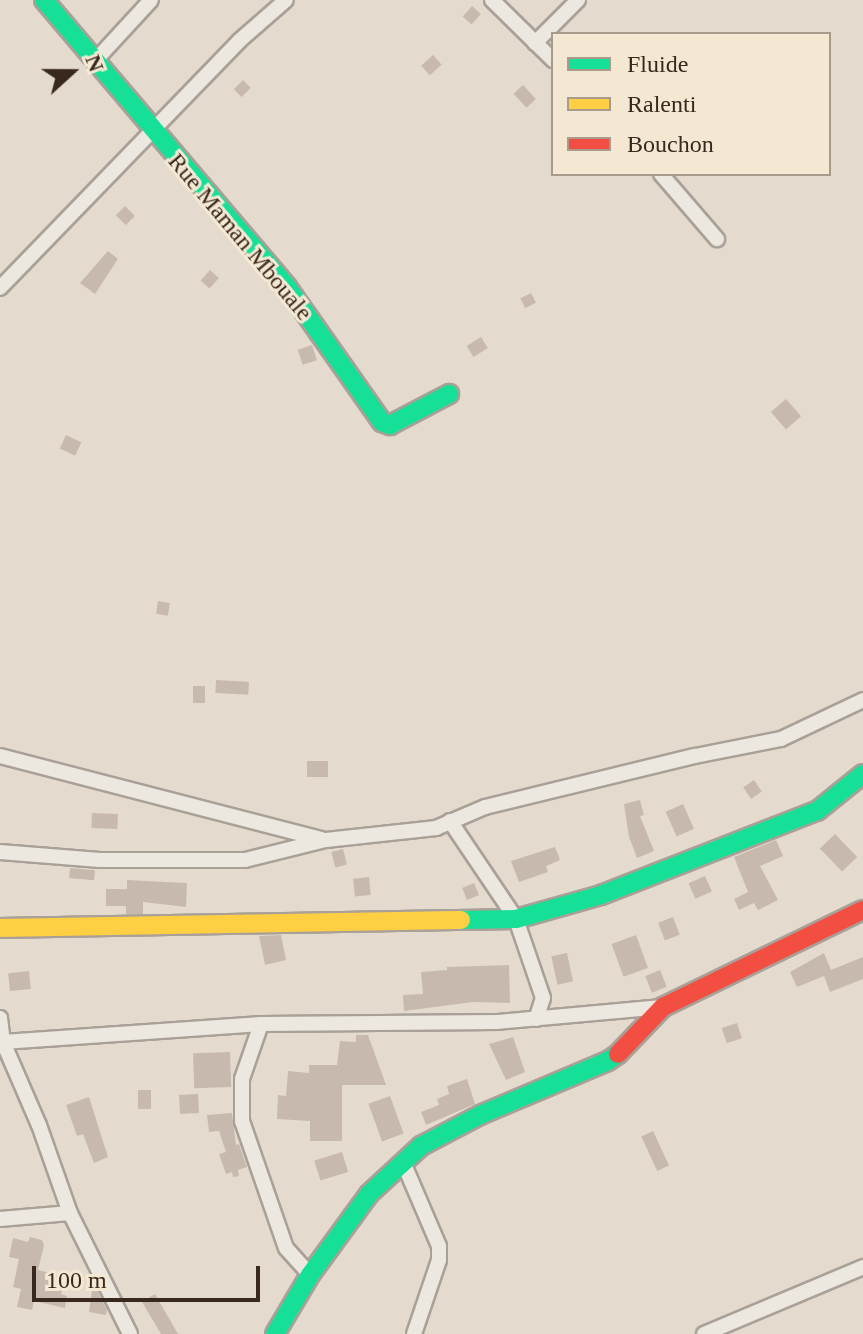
<!DOCTYPE html>
<html>
<head>
<meta charset="utf-8">
<style>
  body { margin:0 }
  #map { position:relative; width:863px; height:1334px; overflow:hidden; background:#e4dbce; font-family:"Times New Roman",serif }
  div>[style] { position:absolute }
  .building>* { inset:0; background:#c8b9ae; transform-origin:0 0 }
  .roads { filter:drop-shadow(2px 0 #a9a097) drop-shadow(-2px 0 #a9a097) drop-shadow(0 2px #a9a097) drop-shadow(0 -2px #a9a097) }
  .street>* { height:14px; margin:-7px; padding:0 7px; transform-origin:7px; border-radius:7px; background:#ece7df }
  .fast>* { height:18px; margin:-9px; padding:0 9px; transform-origin:9px; border-radius:9px; background:#16e098 }
  .slow>* { height:18px; margin:-9px; padding:0 9px; transform-origin:9px; border-radius:9px; background:#ffcf43 }
  .jam>* { height:18px; margin:-9px; padding:0 9px; transform-origin:9px; border-radius:9px; background:#f24e42 }
  span { translate:-50% -50%; white-space:nowrap; text-align:center; line-height:1.15; -webkit-text-stroke:6px #f5e8d3; paint-order:stroke }
  .street-label { font-size:24px; color:#38281e }
  .legend { position:absolute; left:551px; top:32px; width:280px; height:144px; box-sizing:border-box; background:#f5e8d3; border:2px solid #a99b8b; margin:0; padding:10px 14px; list-style:none; font-size:24px; color:#38281e }
  .legend li { display:flex; align-items:center; gap:16px; height:40px }
  .legend b { width:40px; border:2px solid #a99b8b }
  .north { position:absolute; left:32px; top:32px; width:80px; height:80px; -webkit-text-stroke:6px #f5e8d3; paint-order:stroke; rotate:69deg; font-size:22px; font-weight:700; line-height:32px; text-align:center; color:#38281e }
  .north::after { content:''; display:block; margin:auto; width:28px; height:36px; background:#38281e; clip-path:polygon(50% 0,100% 100%,50% 72%,0 100%) }
  .scale { position:absolute; left:32px; top:1266px; width:228px; height:36px; box-sizing:border-box; border:4px solid #38281e; border-top:0; padding-left:10px; font-size:24px; line-height:28px; white-space:nowrap; color:#38281e; -webkit-text-stroke:6px #f5e8d3; paint-order:stroke }
</style>
</head>
<body>
<div id="map">
  <div class="building">
    <div style="left:472px;top:6px;width:12px;height:14px;rotate:42deg"></div>
    <div style="left:433px;top:55px;width:13px;height:16px;rotate:48deg"></div>
    <div style="left:243px;top:80px;width:11px;height:13px;rotate:45deg"></div>
    <div style="left:523px;top:85px;width:19px;height:13px;rotate:47deg"></div>
    <div style="left:125px;top:206px;width:14px;height:13px;rotate:45deg"></div>
    <div style="clip-path:polygon(108px 251px,118px 259px,95px 294px,80px 283px)"></div>
    <div style="left:210px;top:270px;width:12px;height:14px;rotate:42deg"></div>
    <div style="left:531px;top:293px;width:11px;height:12px;rotate:63deg"></div>
    <div style="left:481px;top:337px;width:13px;height:17px;rotate:58deg"></div>
    <div style="left:312px;top:345px;width:16px;height:15px;rotate:72deg"></div>
    <div style="left:786px;top:399px;width:23px;height:20px;rotate:49deg"></div>
    <div style="left:66px;top:435px;width:17px;height:15px;rotate:25deg"></div>
    <div style="left:158px;top:601px;width:12px;height:13px;rotate:9deg"></div>
    <div style="left:216px;top:680px;width:33px;height:13px;rotate:3deg"></div>
    <div style="left:193px;top:686px;width:12px;height:17px"></div>
    <div style="left:307px;top:761px;width:21px;height:16px"></div>
    <div style="left:754px;top:780px;width:14px;height:13px;rotate:56deg"></div>
    <div style="clip-path:polygon(640px 800px,644px 815px,640px 816px,654px 851px,637px 858px,629px 837px,624px 804px)"></div>
    <div style="left:683px;top:804px;width:27px;height:19px;rotate:66deg"></div>
    <div style="left:92px;top:813px;width:26px;height:15px;rotate:2deg"></div>
    <div style="left:835px;top:834px;width:32px;height:21px;rotate:46deg"></div>
    <div style="clip-path:polygon(776px 840px,783px 856px,760px 866px,778px 900px,758px 910px,754px 903px,739px 910px,734px 899px,748px 892px,734px 857px)"></div>
    <div style="clip-path:polygon(555px 847px,560px 860px,546px 866px,548px 872px,519px 882px,511px 861px)"></div>
    <div style="left:343px;top:849px;width:16px;height:12px;rotate:76deg"></div>
    <div style="left:70px;top:868px;width:25px;height:10px;rotate:5deg"></div>
    <div style="left:705px;top:876px;width:17px;height:18px;rotate:66deg"></div>
    <div style="left:369px;top:877px;width:18px;height:16px;rotate:84deg"></div>
    <div style="clip-path:polygon(127px 880px,187px 883px,186px 907px,143px 902px,143px 914px,126px 914px,126px 906px,106px 906px,106px 889px,127px 889px)"></div>
    <div style="left:474px;top:883px;width:13px;height:13px;rotate:67deg"></div>
    <div style="left:673px;top:917px;width:19px;height:16px;rotate:69deg"></div>
    <div style="clip-path:polygon(281px 935px,286px 960px,265px 965px,259px 936px)"></div>
    <div style="left:636px;top:935px;width:35px;height:26px;rotate:70deg"></div>
    <div style="left:567px;top:953px;width:29px;height:16px;rotate:78deg"></div>
    <div style="clip-path:polygon(824px 953px,831px 970px,863px 957px,863px 979px,830px 992px,824px 976px,797px 987px,790px 972px)"></div>
    <div style="clip-path:polygon(509px 965px,510px 1003px,473px 1002px,404px 1011px,403px 995px,423px 994px,421px 972px,447px 970px,447px 967px)"></div>
    <div style="left:660px;top:970px;width:18px;height:16px;rotate:68deg"></div>
    <div style="left:29px;top:971px;width:18px;height:21px;rotate:84deg"></div>
    <div style="left:737px;top:1023px;width:16px;height:16px;rotate:72deg"></div>
    <div style="clip-path:polygon(356px 1035px,368px 1035px,386px 1085px,342px 1085px,342px 1141px,310px 1141px,310px 1121px,277px 1119px,278px 1095px,286px 1096px,288px 1071px,309px 1073px,309px 1065px,337px 1065px,340px 1041px,356px 1042px)"></div>
    <div style="clip-path:polygon(513px 1037px,525px 1072px,506px 1080px,489px 1044px)"></div>
    <div style="left:230px;top:1052px;width:35px;height:37px;rotate:88deg"></div>
    <div style="clip-path:polygon(467px 1079px,475px 1104px,426px 1125px,421px 1112px,439px 1105px,437px 1099px,449px 1094px,447px 1086px)"></div>
    <div style="left:151px;top:1090px;width:19px;height:13px;rotate:90deg"></div>
    <div style="left:198px;top:1094px;width:19px;height:19px;rotate:87deg"></div>
    <div style="left:390px;top:1096px;width:40px;height:23px;rotate:70deg"></div>
    <div style="clip-path:polygon(89px 1097px,108px 1157px,94px 1163px,83px 1134px,77px 1136px,66px 1105px)"></div>
    <div style="clip-path:polygon(232px 1113px,236px 1145px,239px 1144px,247px 1167px,238px 1170px,239px 1176px,233px 1177px,232px 1172px,226px 1174px,219px 1154px,226px 1152px,219px 1131px,209px 1132px,207px 1115px)"></div>
    <div style="left:653px;top:1131px;width:38px;height:13px;rotate:65deg"></div>
    <div style="left:342px;top:1152px;width:21px;height:29px;rotate:73deg"></div>
    <div style="clip-path:polygon(30px 1237px,42px 1240px,44px 1245px,38px 1270px,65px 1277px,61px 1294px,67px 1296px,65px 1308px,34px 1301px,32px 1310px,17px 1307px,21px 1289px,13px 1287px,19px 1259px,9px 1257px,13px 1238px,28px 1242px)"></div>
    <div style="clip-path:polygon(93px 1282px,107px 1310px,106px 1315px,89px 1312px)"></div>
    <div style="clip-path:polygon(155px 1294px,178px 1334px,161px 1334px,142px 1302px)"></div>
  </div>
  <div class="roads">
    <div class="street">
      <div style="left:492px;top:0;width:86px;rotate:44.5deg"></div>
      <div style="left:535px;top:43px;width:61px;rotate:-45deg"></div>
      <div style="left:94px;top:62px;width:84px;rotate:-47.4deg"></div>
      <div style="left:661px;top:174px;width:86px;rotate:49.3deg"></div>
      <div style="left:0;top:288px;width:344px;rotate:-45.9deg"></div>
      <div style="left:239px;top:41px;width:62px;rotate:-41.1deg"></div>
      <div style="left:0;top:756px;width:332px;rotate:14.5deg"></div>
      <div style="left:450px;top:821px;width:118px;rotate:56deg"></div>
      <div style="left:516px;top:919px;width:83px;rotate:71.1deg"></div>
      <div style="left:543px;top:998px;width:22px;rotate:108deg"></div>
      <div style="left:0;top:852px;width:100px;rotate:4.6deg"></div>
      <div style="left:100px;top:860px;width:145px"></div>
      <div style="left:245px;top:860px;width:83px;rotate:-13.9deg"></div>
      <div style="left:326px;top:840px;width:111px;rotate:-6.2deg"></div>
      <div style="left:436px;top:828px;width:53px;rotate:-23.2deg"></div>
      <div style="left:485px;top:807px;width:216px;rotate:-13.7deg"></div>
      <div style="left:695px;top:756px;width:88px;rotate:-11.2deg"></div>
      <div style="left:781px;top:739px;width:91px;rotate:-25.4deg"></div>
      <div style="left:0;top:1018px;width:24px;rotate:83deg"></div>
      <div style="left:3px;top:1042px;width:90px;rotate:66.6deg"></div>
      <div style="left:39px;top:1125px;width:93px;rotate:70.6deg"></div>
      <div style="left:70px;top:1213px;width:135px;rotate:63.6deg"></div>
      <div style="left:261px;top:1024px;width:58px;rotate:109.1deg"></div>
      <div style="left:242px;top:1079px;width:42px;rotate:90deg"></div>
      <div style="left:242px;top:1121px;width:134px;rotate:70.9deg"></div>
      <div style="left:286px;top:1248px;width:36px;rotate:48deg"></div>
      <div style="left:3px;top:1042px;width:259px;rotate:-4deg"></div>
      <div style="left:261px;top:1024px;width:236px;rotate:-0.5deg"></div>
      <div style="left:497px;top:1022px;width:167px;rotate:-5.2deg"></div>
      <div style="left:403px;top:1162px;width:91px;rotate:66.8deg"></div>
      <div style="left:439px;top:1246px;width:14px;rotate:90deg"></div>
      <div style="left:439px;top:1260px;width:78px;rotate:108.7deg"></div>
      <div style="left:0;top:1219px;width:70px;rotate:-4.9deg"></div>
      <div style="left:704px;top:1334px;width:173px;rotate:-22.8deg"></div>
    </div>
    <div class="fast">
      <div style="left:44px;top:0;width:376px;rotate:49.7deg"></div>
      <div style="left:287px;top:287px;width:165px;rotate:54.9deg"></div>
      <div style="left:382px;top:422px;width:9px;rotate:21deg"></div>
      <div style="left:390px;top:425px;width:67px;rotate:-27.7deg"></div>
      <div style="left:461px;top:920px;width:55px;rotate:-1deg"></div>
      <div style="left:516px;top:919px;width:88px;rotate:-15.8deg"></div>
      <div style="left:601px;top:895px;width:232px;rotate:-21.3deg"></div>
      <div style="left:817px;top:811px;width:59px;rotate:-38.8deg"></div>
      <div style="left:275px;top:1334px;width:69px;rotate:-59.3deg"></div>
      <div style="left:310px;top:1275px;width:100px;rotate:-53.9deg"></div>
      <div style="left:369px;top:1194px;width:71px;rotate:-42.7deg"></div>
      <div style="left:421px;top:1146px;width:67px;rotate:-27.7deg"></div>
      <div style="left:480px;top:1115px;width:139px;rotate:-22.9deg"></div>
      <div style="left:608px;top:1061px;width:12px;rotate:-35deg"></div>
    </div>
    <div class="slow">
      <div style="left:0;top:928px;width:461px;rotate:-1deg"></div>
    </div>
    <div class="jam">
      <div style="left:618px;top:1054px;width:65px;rotate:-46.2deg"></div>
      <div style="left:663px;top:1007px;width:222px;rotate:-25.9deg"></div>
    </div>
  </div>
  <div class="street-label">
    <span style="left:240px;top:237px;rotate:50deg">Rue Maman Mbouale</span>
  </div>
  <ul class="legend">
  <li><b style="height:10px;background:#16e098"></b>Fluide</li>
  <li><b style="height:10px;background:#ffcf43"></b>Ralenti</li>
  <li><b style="height:10px;background:#f24e42"></b>Bouchon</li>
  </ul>
  <div class="north">N</div>
  <div class="scale">100 m</div>
</div>
</body>
</html>
